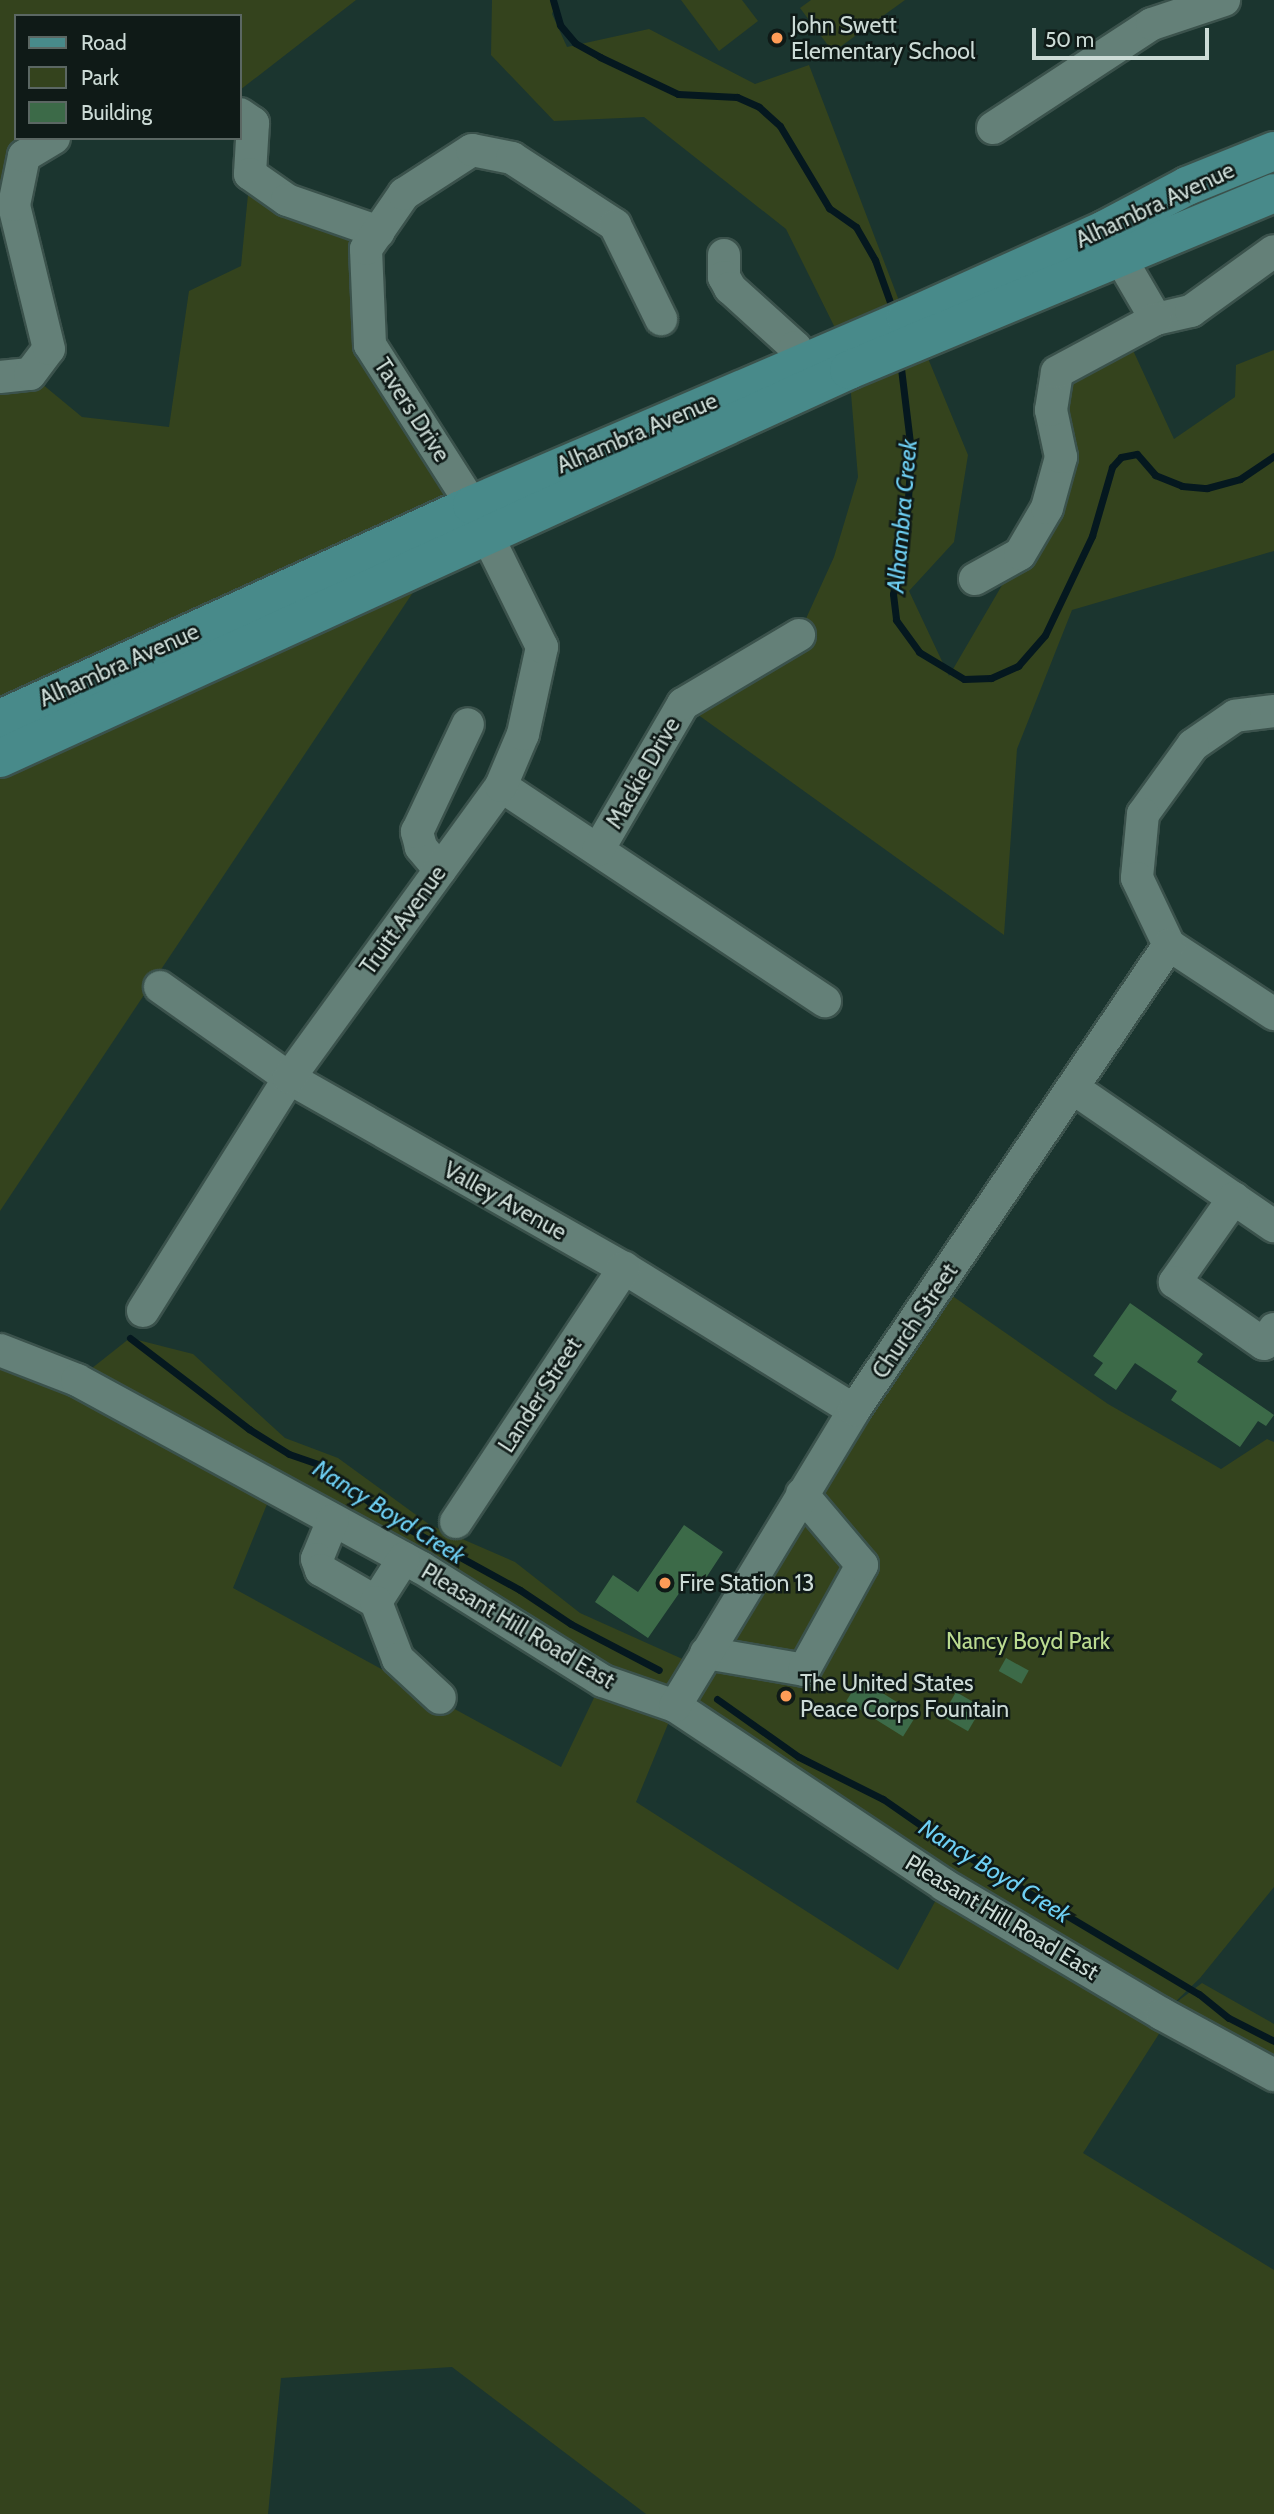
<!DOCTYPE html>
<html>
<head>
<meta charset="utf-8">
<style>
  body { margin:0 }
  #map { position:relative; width:1274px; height:2514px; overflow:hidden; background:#1b352f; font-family:Cabin,sans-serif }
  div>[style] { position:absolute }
  .green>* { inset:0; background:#34431d }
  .stream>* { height:7px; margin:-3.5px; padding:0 3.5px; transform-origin:3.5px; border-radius:3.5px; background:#05181f }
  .building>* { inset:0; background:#3c6a48; transform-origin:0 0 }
  .roads { filter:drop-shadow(2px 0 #3b524c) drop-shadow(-2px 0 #3b524c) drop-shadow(0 2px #3b524c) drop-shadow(0 -2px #3b524c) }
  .minor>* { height:32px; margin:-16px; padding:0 16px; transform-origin:16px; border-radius:16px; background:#648078 }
  .major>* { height:38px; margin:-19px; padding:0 19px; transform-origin:19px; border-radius:19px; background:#488a8a }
  .dots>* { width:19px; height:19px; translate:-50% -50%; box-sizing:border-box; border:4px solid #0f1a17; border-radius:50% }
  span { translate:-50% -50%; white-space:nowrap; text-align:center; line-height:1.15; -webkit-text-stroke:5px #0f1a17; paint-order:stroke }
  .poi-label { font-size:23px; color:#ccdbd6 }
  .left { translate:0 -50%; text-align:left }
  .street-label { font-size:23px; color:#ccdbd6 }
  .park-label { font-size:23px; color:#bbdb90 }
  .water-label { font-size:24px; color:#6ecff3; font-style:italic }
  .legend { position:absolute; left:14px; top:14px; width:228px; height:126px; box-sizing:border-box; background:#0f1a17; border:2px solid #5b6763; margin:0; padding:9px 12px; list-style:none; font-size:21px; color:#ccdbd6 }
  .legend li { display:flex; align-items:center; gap:14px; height:35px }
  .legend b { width:35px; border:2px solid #5b6763 }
  .scale { position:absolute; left:1032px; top:28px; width:177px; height:32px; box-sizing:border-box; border:4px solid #ccdbd6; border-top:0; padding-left:9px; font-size:21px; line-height:24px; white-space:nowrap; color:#ccdbd6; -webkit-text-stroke:5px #0f1a17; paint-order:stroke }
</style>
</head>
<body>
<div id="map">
  <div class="green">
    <div style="clip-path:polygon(0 0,356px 0,240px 90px,240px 16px,16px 16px,16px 138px,54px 138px,0 207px)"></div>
    <div style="clip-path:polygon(492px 0,557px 0,552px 14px,567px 47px,649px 29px,755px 84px,809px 65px,906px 319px,843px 344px,786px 229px,644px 117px,554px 121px,491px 55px)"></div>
    <div style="clip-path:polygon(681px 0,742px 0,758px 21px,719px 51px)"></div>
    <div style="clip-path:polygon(811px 0,905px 0,833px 52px,800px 8px)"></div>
    <div style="clip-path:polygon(250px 174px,379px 232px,370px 345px,472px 505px,0 719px,0 377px,30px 374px,82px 417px,169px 427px,189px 291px,241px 266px)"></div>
    <div style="clip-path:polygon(1126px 335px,1174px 439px,1235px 397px,1236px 365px,1274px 350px,1274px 551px,1072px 610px,1017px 749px,1004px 935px,683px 704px,799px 634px,834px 557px,858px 477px,849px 370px,920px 339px,968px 455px,954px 542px,909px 591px,949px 676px,1047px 508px,1057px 372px)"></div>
    <div style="clip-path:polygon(436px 558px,250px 836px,0 1211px,0 758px)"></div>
    <div style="clip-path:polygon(evenodd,938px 1286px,1108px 1404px,1221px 1469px,1267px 1439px,1274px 1442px,1274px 1887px,1200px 1978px,1170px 2007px,1202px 1983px,1274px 2024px,1274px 2064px,1164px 2026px,1083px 2153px,1274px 2270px,1274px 2514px,646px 2514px,452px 2367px,281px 2378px,268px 2514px,0 2514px,0 1350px,77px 1380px,130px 1338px,193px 1354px,285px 1438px,338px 1458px,430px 1525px,515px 1562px,580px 1613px,698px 1666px,938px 1286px,274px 1487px,602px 1681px,561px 1767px,233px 1588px,274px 1487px,938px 1286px,675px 1707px,944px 1885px,898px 1970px,636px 1802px,675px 1707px)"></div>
  </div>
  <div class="stream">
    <div style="left:553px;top:0;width:26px;rotate:74deg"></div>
    <div style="left:560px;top:25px;width:23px;rotate:50deg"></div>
    <div style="left:575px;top:43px;width:29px;rotate:29deg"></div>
    <div style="left:600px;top:57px;width:86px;rotate:25.4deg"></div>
    <div style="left:678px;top:94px;width:59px;rotate:2.9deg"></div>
    <div style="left:737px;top:97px;width:24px;rotate:24deg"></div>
    <div style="left:759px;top:107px;width:28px;rotate:42deg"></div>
    <div style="left:780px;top:126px;width:96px;rotate:59.1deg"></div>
    <div style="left:829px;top:208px;width:33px;rotate:35deg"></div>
    <div style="left:856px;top:227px;width:38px;rotate:60deg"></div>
    <div style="left:875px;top:260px;width:56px;rotate:70.3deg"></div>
    <div style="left:900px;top:360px;width:92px;rotate:83.1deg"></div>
    <div style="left:911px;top:451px;width:64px;rotate:93.6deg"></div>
    <div style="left:907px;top:515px;width:80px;rotate:100deg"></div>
    <div style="left:893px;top:594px;width:26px;rotate:83deg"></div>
    <div style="left:896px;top:620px;width:39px;rotate:54deg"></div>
    <div style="left:919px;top:652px;width:52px;rotate:31deg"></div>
    <div style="left:964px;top:679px;width:27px;rotate:-2deg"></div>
    <div style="left:991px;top:678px;width:30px;rotate:-24deg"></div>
    <div style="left:1018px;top:666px;width:41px;rotate:-48.9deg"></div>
    <div style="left:1045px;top:635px;width:110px;rotate:-64.6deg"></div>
    <div style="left:1092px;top:536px;width:72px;rotate:-73.8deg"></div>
    <div style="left:1112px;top:467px;width:13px;rotate:-48deg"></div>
    <div style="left:1121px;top:457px;width:16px;rotate:-11deg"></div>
    <div style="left:1137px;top:454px;width:28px;rotate:49deg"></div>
    <div style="left:1155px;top:475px;width:29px;rotate:22deg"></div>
    <div style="left:1182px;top:486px;width:25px;rotate:5deg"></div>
    <div style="left:1207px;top:488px;width:34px;rotate:-15deg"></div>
    <div style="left:1240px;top:479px;width:41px;rotate:-34.1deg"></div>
    <div style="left:130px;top:1338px;width:150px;rotate:37.4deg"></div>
    <div style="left:249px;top:1429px;width:47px;rotate:32deg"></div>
    <div style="left:289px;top:1454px;width:36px;rotate:19deg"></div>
    <div style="left:323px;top:1466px;width:86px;rotate:37.9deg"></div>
    <div style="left:391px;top:1519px;width:147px;rotate:28.8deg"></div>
    <div style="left:520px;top:1590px;width:61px;rotate:33.7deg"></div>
    <div style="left:571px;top:1624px;width:99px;rotate:27.6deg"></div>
    <div style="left:717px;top:1699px;width:100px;rotate:35.3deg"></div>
    <div style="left:799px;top:1757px;width:94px;rotate:26.6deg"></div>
    <div style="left:883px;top:1799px;width:84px;rotate:34.8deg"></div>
    <div style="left:952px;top:1847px;width:287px;rotate:30.8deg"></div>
    <div style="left:1199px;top:1994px;width:38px;rotate:39deg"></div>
    <div style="left:1229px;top:2018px;width:51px;rotate:27.1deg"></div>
  </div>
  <div class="building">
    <div style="clip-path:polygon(1130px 1303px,1203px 1354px,1197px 1362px,1274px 1415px,1266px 1426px,1258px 1421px,1240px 1447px,1171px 1400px,1177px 1391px,1135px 1363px,1116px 1390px,1094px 1375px,1103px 1363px,1093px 1356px)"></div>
    <div style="clip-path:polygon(684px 1525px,723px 1552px,700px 1587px,689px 1579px,648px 1638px,595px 1602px,613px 1575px,638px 1592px)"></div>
    <div style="left:1006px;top:1658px;width:26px;height:15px;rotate:29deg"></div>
    <div style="left:860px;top:1679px;width:67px;height:26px;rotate:32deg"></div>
    <div style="left:956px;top:1692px;width:30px;height:28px;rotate:30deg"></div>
  </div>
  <div class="roads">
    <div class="minor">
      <div style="left:240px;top:114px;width:16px;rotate:35deg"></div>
      <div style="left:253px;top:123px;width:51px;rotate:93.4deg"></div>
      <div style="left:250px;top:174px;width:45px;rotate:35.1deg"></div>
      <div style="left:287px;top:200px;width:97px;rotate:19.2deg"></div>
      <div style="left:993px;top:128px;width:190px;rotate:-33.2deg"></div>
      <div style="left:1152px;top:24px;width:76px;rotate:-18.4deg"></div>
      <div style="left:1108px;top:237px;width:95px;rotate:59.7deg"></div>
      <div style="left:1156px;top:319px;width:36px;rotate:-13deg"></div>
      <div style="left:1191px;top:311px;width:102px;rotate:-35.9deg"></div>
      <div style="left:724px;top:255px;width:22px;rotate:90deg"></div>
      <div style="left:724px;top:277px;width:13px;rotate:61deg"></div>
      <div style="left:730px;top:288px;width:88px;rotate:42.2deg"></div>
      <div style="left:795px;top:347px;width:41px;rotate:65.3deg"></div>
      <div style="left:0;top:377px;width:30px;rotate:-6deg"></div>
      <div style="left:30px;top:374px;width:31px;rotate:-53deg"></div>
      <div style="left:49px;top:349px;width:148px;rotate:-103.7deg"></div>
      <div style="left:14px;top:205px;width:50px;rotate:-78.5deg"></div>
      <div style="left:24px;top:156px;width:35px;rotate:-31deg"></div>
      <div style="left:975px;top:579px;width:51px;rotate:-29.1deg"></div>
      <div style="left:1020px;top:554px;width:53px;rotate:-59.6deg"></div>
      <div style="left:1047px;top:508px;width:53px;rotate:-74.6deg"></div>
      <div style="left:1061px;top:457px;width:48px;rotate:-102deg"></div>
      <div style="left:1051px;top:410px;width:38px;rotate:-81deg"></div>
      <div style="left:1057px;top:372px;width:112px;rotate:-28.2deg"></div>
      <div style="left:1274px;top:711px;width:39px;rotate:173deg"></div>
      <div style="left:1235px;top:716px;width:51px;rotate:145.4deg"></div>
      <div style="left:1193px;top:745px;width:85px;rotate:125.9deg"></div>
      <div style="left:1143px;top:814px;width:64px;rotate:95.4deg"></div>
      <div style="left:1137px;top:878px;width:74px;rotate:64.5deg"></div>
      <div style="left:1169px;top:945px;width:126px;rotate:33.3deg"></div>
      <div style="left:501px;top:786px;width:389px;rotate:33.6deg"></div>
      <div style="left:598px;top:850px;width:169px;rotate:-59.8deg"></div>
      <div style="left:683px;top:704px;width:135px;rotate:-30.7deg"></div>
      <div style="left:440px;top:870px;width:30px;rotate:-130deg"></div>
      <div style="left:421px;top:847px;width:16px;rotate:-105deg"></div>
      <div style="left:417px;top:832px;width:119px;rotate:-64.7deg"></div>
      <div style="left:160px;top:987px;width:158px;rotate:35.2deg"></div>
      <div style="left:289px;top:1078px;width:385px;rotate:29.6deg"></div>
      <div style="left:624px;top:1268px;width:270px;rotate:31.7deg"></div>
      <div style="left:1073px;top:1088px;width:244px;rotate:34.5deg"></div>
      <div style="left:1234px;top:1198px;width:103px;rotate:125.1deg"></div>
      <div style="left:1175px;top:1282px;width:108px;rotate:34.9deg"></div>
      <div style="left:1264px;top:1344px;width:18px;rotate:-56deg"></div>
      <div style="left:143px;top:1311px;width:275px;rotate:-57.9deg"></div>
      <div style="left:289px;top:1078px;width:361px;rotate:-54deg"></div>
      <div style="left:501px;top:786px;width:56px;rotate:-67.1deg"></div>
      <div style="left:523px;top:734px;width:89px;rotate:-77.7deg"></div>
      <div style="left:542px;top:647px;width:158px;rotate:-116.2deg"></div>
      <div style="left:472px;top:505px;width:190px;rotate:-122.5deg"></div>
      <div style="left:370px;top:345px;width:96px;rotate:-92.4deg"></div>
      <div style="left:366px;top:249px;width:67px;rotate:-55.4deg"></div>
      <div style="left:404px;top:194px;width:81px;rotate:-32.9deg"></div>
      <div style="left:472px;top:150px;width:41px;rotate:11.3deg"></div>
      <div style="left:512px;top:158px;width:123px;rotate:33deg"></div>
      <div style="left:615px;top:225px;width:105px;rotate:63.9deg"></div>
      <div style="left:0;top:1350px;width:83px;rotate:21.3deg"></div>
      <div style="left:77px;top:1380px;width:393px;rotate:28.6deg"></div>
      <div style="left:422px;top:1568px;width:213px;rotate:32deg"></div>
      <div style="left:603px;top:1681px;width:76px;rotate:19.1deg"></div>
      <div style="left:675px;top:1706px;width:323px;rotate:33.6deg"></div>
      <div style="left:944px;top:1885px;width:253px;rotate:30.6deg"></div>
      <div style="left:1162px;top:2014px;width:128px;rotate:28.6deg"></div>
      <div style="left:333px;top:1520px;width:42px;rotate:112.3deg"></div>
      <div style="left:317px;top:1559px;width:12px;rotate:70deg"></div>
      <div style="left:321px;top:1570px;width:64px;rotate:30.2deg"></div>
      <div style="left:376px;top:1602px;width:52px;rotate:-57.5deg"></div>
      <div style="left:456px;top:1522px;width:305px;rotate:-56.5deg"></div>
      <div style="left:376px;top:1602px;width:61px;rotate:68.9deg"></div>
      <div style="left:398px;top:1659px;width:57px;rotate:42.9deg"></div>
      <div style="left:706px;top:1653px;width:99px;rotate:9.8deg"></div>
      <div style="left:804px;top:1670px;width:120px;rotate:-61.1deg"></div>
      <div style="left:862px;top:1565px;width:93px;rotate:-130.2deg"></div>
      <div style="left:675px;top:1706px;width:346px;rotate:-58.8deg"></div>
      <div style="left:854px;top:1410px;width:562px;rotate:-55.89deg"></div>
    </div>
    <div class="major">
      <div style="left:0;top:719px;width:518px;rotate:-24.39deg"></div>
      <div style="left:472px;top:505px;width:472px;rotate:-23.2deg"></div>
      <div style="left:906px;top:319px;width:217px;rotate:-24.2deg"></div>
      <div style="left:1104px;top:230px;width:94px;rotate:-27.9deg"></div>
      <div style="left:1187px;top:186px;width:94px;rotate:-21.9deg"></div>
      <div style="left:0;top:758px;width:933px;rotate:-24.56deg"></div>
      <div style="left:849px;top:370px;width:460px;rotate:-22.6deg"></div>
    </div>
  </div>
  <div class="dots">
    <div style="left:777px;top:38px;background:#fe9c57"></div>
    <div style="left:665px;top:1583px;background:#fe9c57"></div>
    <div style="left:786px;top:1696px;background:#fe9c57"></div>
  </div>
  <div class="poi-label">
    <span class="left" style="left:791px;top:38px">John Swett<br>Elementary School</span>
    <span class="left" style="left:679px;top:1583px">Fire Station 13</span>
    <span class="left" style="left:800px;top:1696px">The United States<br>Peace Corps Fountain</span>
  </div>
  <div class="street-label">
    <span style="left:1155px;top:205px;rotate:-25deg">Alhambra Avenue</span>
    <span style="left:412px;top:410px;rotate:57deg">Tavers Drive</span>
    <span style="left:637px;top:433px;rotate:-23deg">Alhambra Avenue</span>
    <span style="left:119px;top:665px;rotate:-24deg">Alhambra Avenue</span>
    <span style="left:643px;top:773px;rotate:-60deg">Mackie Drive</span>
    <span style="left:403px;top:920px;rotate:-54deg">Truitt Avenue</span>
    <span style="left:505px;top:1201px;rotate:29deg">Valley Avenue</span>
    <span style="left:915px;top:1321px;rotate:-56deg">Church Street</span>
    <span style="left:540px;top:1395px;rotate:-57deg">Lander Street</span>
    <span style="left:518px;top:1626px;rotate:31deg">Pleasant Hill Road East</span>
    <span style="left:1002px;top:1917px;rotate:31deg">Pleasant Hill Road East</span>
  </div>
  <div class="park-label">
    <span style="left:1028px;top:1641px">Nancy Boyd Park</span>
  </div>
  <div class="water-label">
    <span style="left:902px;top:516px;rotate:-85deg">Alhambra Creek</span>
    <span style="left:389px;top:1512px;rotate:32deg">Nancy Boyd Creek</span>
    <span style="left:995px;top:1871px;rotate:32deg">Nancy Boyd Creek</span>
  </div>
  <ul class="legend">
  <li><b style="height:9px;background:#488a8a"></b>Road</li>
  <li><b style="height:19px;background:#34431d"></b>Park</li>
  <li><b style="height:19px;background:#3c6a48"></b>Building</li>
  </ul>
  <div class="scale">50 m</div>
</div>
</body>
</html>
